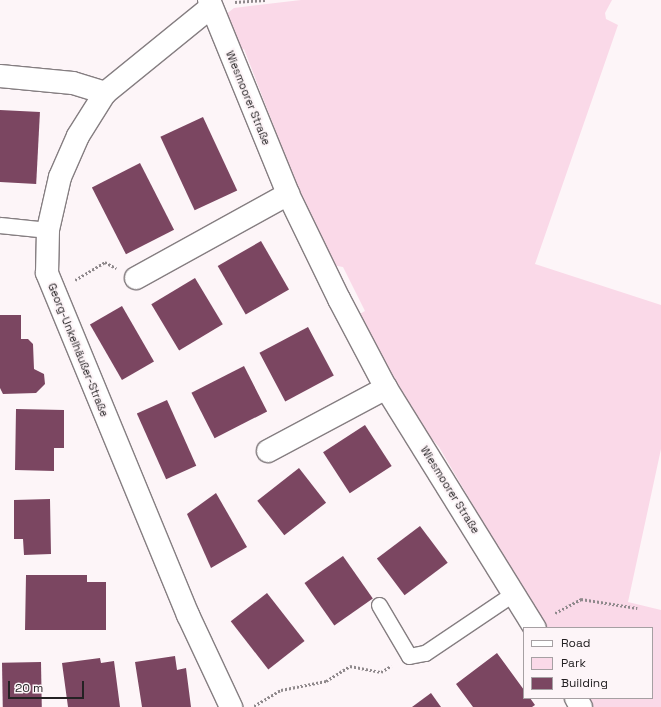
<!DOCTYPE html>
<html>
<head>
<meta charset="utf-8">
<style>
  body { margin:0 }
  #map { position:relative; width:661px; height:707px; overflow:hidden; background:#fdf5f8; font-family:"Space Grotesk",sans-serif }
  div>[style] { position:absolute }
  .green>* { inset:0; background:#fad9e8 }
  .building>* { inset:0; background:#7b4661; transform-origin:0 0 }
  .path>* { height:2.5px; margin-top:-1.25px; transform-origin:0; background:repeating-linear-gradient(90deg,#8f898c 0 2px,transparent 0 4px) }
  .roads { filter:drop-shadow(1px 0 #857e81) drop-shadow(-1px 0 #857e81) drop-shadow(0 1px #857e81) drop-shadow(0 -1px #857e81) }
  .service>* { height:15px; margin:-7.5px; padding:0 7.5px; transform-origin:7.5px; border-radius:7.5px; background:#fff }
  .minor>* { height:22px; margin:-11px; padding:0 11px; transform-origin:11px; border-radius:11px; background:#fff }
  span { translate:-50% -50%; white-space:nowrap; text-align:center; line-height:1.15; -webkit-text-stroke:4px #fdf5f8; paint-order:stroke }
  .street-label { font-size:11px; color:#242123 }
  .legend { position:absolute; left:523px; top:627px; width:130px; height:72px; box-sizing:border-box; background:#fdf5f8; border:1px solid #a6a0a3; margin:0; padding:5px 7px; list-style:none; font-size:12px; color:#242123 }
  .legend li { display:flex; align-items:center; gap:8px; height:20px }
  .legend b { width:20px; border:1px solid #a6a0a3 }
  .scale { position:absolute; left:8px; top:681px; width:76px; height:18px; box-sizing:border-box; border:2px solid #242123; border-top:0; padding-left:5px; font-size:12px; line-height:14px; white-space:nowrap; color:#242123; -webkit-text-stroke:3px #fdf5f8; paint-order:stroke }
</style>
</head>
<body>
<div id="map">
  <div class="green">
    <div style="clip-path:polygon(301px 0,612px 0,605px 13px,606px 19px,618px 25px,535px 264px,661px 305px,661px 449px,628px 602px,661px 610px,661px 707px,591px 707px,586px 698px,652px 698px,652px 628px,545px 628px,439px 447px,418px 423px,356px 316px,365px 311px,343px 267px,327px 264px,244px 49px,237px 51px,225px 15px,234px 8px)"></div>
  </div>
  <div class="building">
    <div style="left:0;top:110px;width:40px;height:72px;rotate:3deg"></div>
    <div style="left:203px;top:117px;width:81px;height:47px;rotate:65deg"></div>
    <div style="left:140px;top:163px;width:75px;height:54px;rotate:63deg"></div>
    <div style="left:261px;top:241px;width:56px;height:50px;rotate:60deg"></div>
    <div style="left:195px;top:278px;width:54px;height:51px;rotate:59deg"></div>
    <div style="left:122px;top:306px;width:64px;height:37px;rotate:60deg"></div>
    <div style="clip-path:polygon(0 315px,21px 315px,21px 339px,28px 339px,33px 344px,34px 369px,44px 374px,45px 384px,36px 393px,3px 394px,0 388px)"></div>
    <div style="left:308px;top:327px;width:55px;height:55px;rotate:62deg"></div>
    <div style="left:244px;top:366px;width:51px;height:59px;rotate:63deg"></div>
    <div style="left:167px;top:400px;width:72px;height:33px;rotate:66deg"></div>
    <div style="clip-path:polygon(16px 409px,64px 410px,64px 448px,54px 448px,54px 471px,15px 470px)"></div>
    <div style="left:365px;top:425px;width:49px;height:50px;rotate:57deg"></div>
    <div style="left:299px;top:468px;width:44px;height:53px;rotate:52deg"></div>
    <div style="clip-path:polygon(216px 493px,247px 547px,211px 568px,187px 514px)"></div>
    <div style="clip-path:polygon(50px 499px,51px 554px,24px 555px,23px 539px,14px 539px,14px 500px)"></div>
    <div style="left:420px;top:526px;width:46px;height:54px;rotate:53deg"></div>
    <div style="left:343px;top:556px;width:52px;height:47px;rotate:55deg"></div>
    <div style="clip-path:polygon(26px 575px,87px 575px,87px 582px,106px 582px,106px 630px,25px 630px)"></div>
    <div style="left:267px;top:593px;width:61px;height:46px;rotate:52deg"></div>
    <div style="clip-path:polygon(497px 653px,524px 690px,524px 698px,530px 698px,535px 705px,532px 707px,473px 707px,456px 684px)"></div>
    <div style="clip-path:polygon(175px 656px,177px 670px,186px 668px,191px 707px,142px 707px,135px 662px)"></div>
    <div style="clip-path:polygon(100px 658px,101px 663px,114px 661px,120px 707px,68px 707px,62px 663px)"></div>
    <div style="left:41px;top:662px;width:45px;height:39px;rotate:89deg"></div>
    <div style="clip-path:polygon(431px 693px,441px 707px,412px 707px)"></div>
  </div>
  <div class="path">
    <div style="left:235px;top:2px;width:30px;rotate:-4deg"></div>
    <div style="left:75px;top:280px;width:35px;rotate:-31deg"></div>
    <div style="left:105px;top:262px;width:13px;rotate:29deg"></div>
    <div style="left:555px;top:613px;width:30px;rotate:-28deg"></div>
    <div style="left:581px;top:599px;width:57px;rotate:9.1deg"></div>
    <div style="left:254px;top:706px;width:31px;rotate:-31deg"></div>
    <div style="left:281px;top:690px;width:46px;rotate:-11.3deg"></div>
    <div style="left:326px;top:681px;width:28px;rotate:-32deg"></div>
    <div style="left:350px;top:666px;width:32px;rotate:11deg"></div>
    <div style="left:381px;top:672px;width:12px;rotate:-31deg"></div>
  </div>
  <div class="roads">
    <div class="service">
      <div style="left:0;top:225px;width:48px;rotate:5.9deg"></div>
      <div style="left:379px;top:605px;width:59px;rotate:59.5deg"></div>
      <div style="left:409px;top:656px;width:16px;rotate:-11deg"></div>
      <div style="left:425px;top:653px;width:107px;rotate:-34deg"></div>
    </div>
    <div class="minor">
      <div style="left:209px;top:0;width:209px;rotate:67.8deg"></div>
      <div style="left:288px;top:194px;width:117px;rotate:64.1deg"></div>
      <div style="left:339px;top:299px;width:101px;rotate:62.2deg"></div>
      <div style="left:386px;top:388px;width:282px;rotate:58.2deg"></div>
      <div style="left:211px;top:7px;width:136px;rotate:140.9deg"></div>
      <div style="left:105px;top:93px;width:51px;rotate:122.1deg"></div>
      <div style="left:78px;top:136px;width:45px;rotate:113.7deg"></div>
      <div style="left:60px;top:177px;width:54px;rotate:102.8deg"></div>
      <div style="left:48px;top:230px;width:43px;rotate:91.3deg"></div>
      <div style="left:47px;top:273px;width:370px;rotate:67.6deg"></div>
      <div style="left:188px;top:615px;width:102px;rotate:64.9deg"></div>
      <div style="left:0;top:76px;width:73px;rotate:5.5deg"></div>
      <div style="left:73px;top:83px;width:34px;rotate:17deg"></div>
      <div style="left:136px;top:278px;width:174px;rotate:-28.9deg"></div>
      <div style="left:268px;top:451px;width:134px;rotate:-28.1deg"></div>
      <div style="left:576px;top:698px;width:10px;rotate:61deg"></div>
    </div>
  </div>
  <div class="street-label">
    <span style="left:248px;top:98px;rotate:68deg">Wiesmoorer Straße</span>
    <span style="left:78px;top:350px;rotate:68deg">Georg-Unkelhäußer-Straße</span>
    <span style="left:450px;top:490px;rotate:58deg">Wiesmoorer Straße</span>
  </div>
  <ul class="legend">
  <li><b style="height:5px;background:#fff"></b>Road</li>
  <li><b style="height:11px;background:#fad9e8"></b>Park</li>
  <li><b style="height:11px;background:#7b4661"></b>Building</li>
  </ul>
  <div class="scale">20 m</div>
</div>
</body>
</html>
